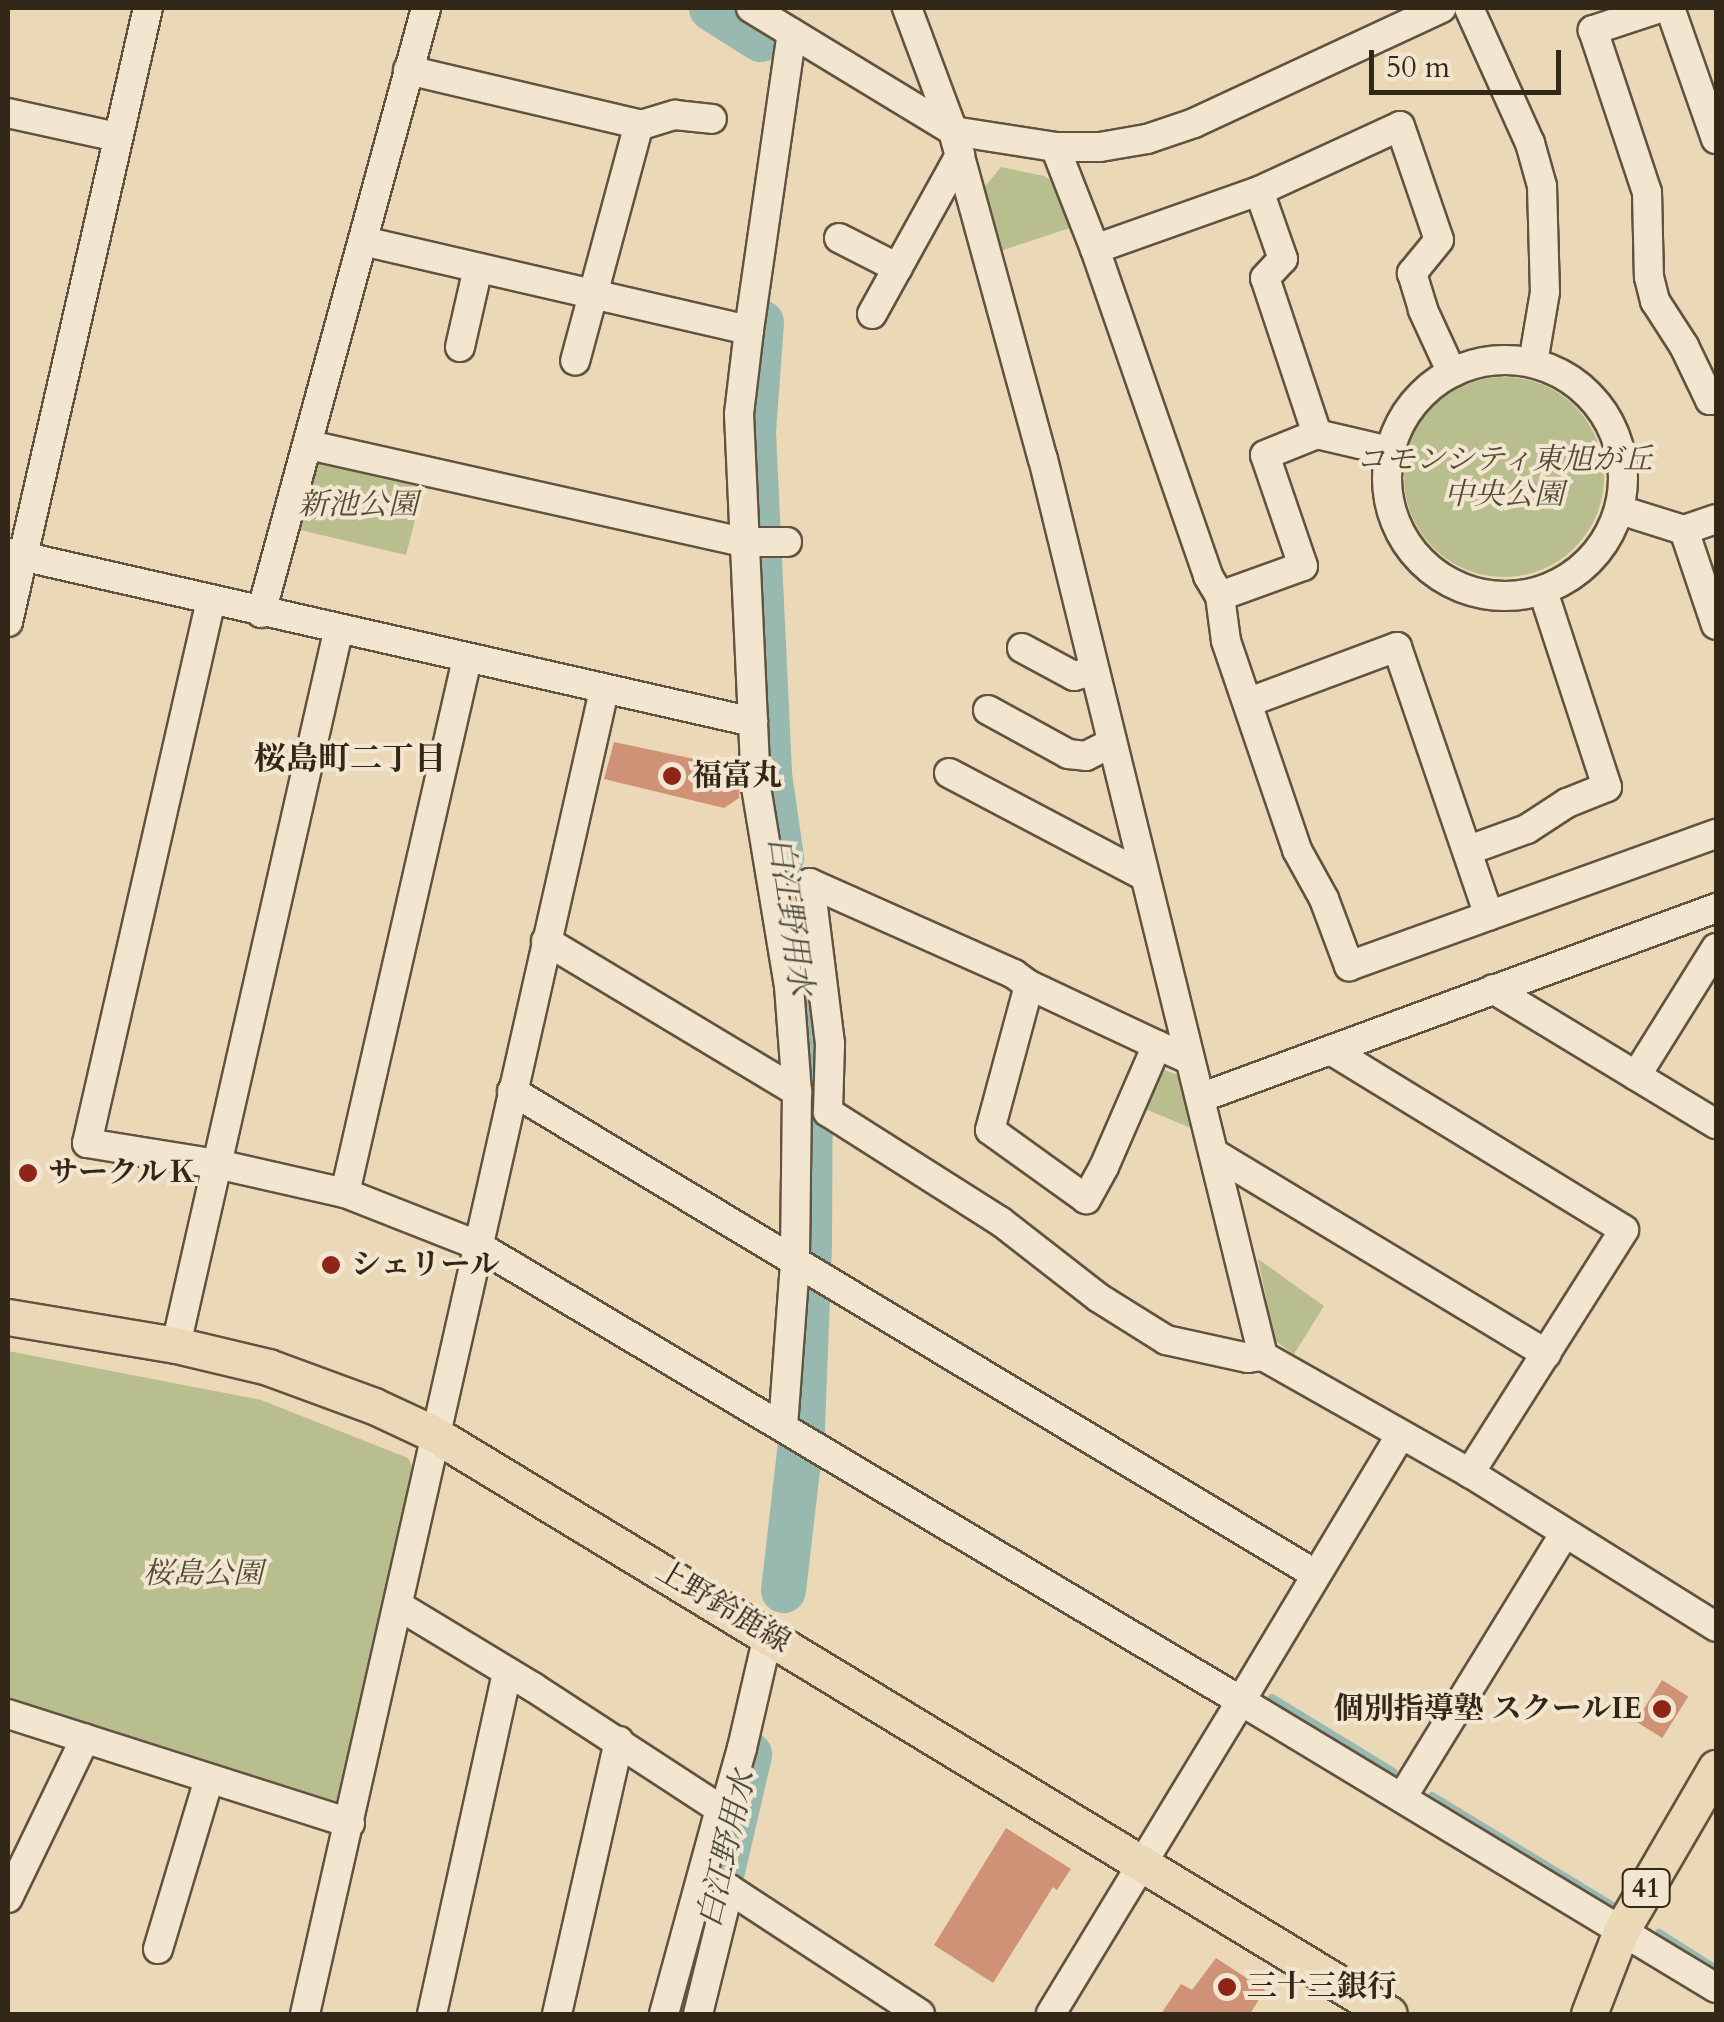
<!DOCTYPE html>
<html>
<head>
<meta charset="utf-8">
<style>
  body { margin:0 }
  #map { position:relative; width:1724px; height:2022px; overflow:hidden; background:#ebd8b7; font-family:Cardo,"Noto Serif JP",serif }
  div>[style] { position:absolute }
  .green>* { inset:0; background:#b8be8d }
  .round { border-radius:50% }
  .stream>* { height:8px; margin:-4px; padding:0 4px; transform-origin:4px; border-radius:4px; background:#98b9b0 }
  .river>* { height:45px; margin:-22.5px; padding:0 22.5px; transform-origin:22.5px; border-radius:22.5px; background:#98b9b0 }
  .building>* { inset:0; background:#d09276; transform-origin:0 0 }
  .roads { filter:drop-shadow(2px 0 #615340) drop-shadow(-2px 0 #615340) drop-shadow(0 2px #615340) drop-shadow(0 -2px #615340) }
  .minor>* { height:28px; margin:-14px; padding:0 14px; transform-origin:14px; border-radius:14px; background:#f2e6d0 }
  .minor>.ring { margin:-14px; padding:0; box-sizing:content-box; background:none; border:28px solid #f2e6d0; border-radius:50% }
  .major>* { height:35px; margin:-17.5px; padding:0 17.5px; transform-origin:17.5px; border-radius:17.5px; background:#ebd8b7 }
  .dots>* { width:28px; height:28px; translate:-50% -50%; box-sizing:border-box; border:5px solid #f2e6d0; border-radius:50% }
  span { translate:-50% -50%; white-space:nowrap; text-align:center; line-height:1.15; -webkit-text-stroke:8px #f2e6d0; paint-order:stroke }
  .shield-label span { padding:2px 8px; background:#f2e6d0; border:2px solid; border-radius:8px; -webkit-text-stroke-width:0 }
  .shield-label { font-size:28px; color:#332718; font-weight:700 }
  .park-label { font-size:30px; color:#544d35; font-style:italic }
  .poi-label { font-size:30px; color:#332718; font-weight:700 }
  .left { translate:0 -50%; text-align:left }
  .right { translate:-100% -50%; text-align:right }
  .street-label { font-size:30px; color:#332718 }
  .neighbourhood-label { font-size:32px; color:#332718; font-weight:700 }
  .water-label { font-size:32px; color:#4c4c3e; font-style:italic }
  .frame { position:absolute; inset:0; border:10px solid #332718; pointer-events:none }
  .scale { position:absolute; left:1369px; top:50px; width:192px; height:45px; box-sizing:border-box; border:5px solid #332718; border-top:0; padding-left:12px; font-size:30px; line-height:35px; white-space:nowrap; color:#332718; -webkit-text-stroke:8px #f2e6d0; paint-order:stroke }
</style>
</head>
<body>
<div id="map">
  <div class="green">
    <div style="clip-path:polygon(1001px 167px,1044px 176px,1059px 186px,1073px 227px,1000px 251px,983px 189px)"></div>
    <div class="round" style="left:1404px;top:377px;width:200px;height:200px"></div>
    <div style="clip-path:polygon(325px 459px,425px 481px,406px 555px,296px 529px,312px 464px)"></div>
    <div style="clip-path:polygon(1158px 1068px,1182px 1076px,1194px 1124px,1191px 1128px,1143px 1108px)"></div>
    <div style="clip-path:polygon(1258px 1259px,1324px 1306px,1294px 1354px,1275px 1341px)"></div>
    <div style="clip-path:polygon(8px 1351px,261px 1400px,408px 1458px,415px 1472px,345px 1799px,335px 1806px,8px 1703px)"></div>
  </div>
  <div class="stream">
    <div style="left:1272px;top:1698px;width:142px;rotate:31.4deg"></div>
    <div style="left:1432px;top:1796px;width:210px;rotate:31.3deg"></div>
    <div style="left:1659px;top:1933px;width:67px;rotate:32.3deg"></div>
  </div>
  <div class="river">
    <div style="left:711px;top:8px;width:58px;rotate:32.3deg"></div>
    <div style="left:761px;top:322px;width:110px;rotate:94.2deg"></div>
    <div style="left:753px;top:432px;width:342px;rotate:87.3deg"></div>
    <div style="left:769px;top:774px;width:84px;rotate:81.8deg"></div>
    <div style="left:783px;top:1590px;width:164px;rotate:-83.4deg"></div>
    <div style="left:802px;top:1427px;width:185px;rotate:-87.8deg"></div>
    <div style="left:809px;top:1242px;width:190px;rotate:-89.7deg"></div>
    <div style="left:810px;top:1052px;width:123px;rotate:-97.9deg"></div>
    <div style="left:707px;top:1935px;width:186px;rotate:-76.9deg"></div>
  </div>
  <div class="building">
    <div style="clip-path:polygon(614px 742px,732px 767px,740px 781px,739px 798px,724px 808px,604px 779px)"></div>
    <div style="left:1662px;top:1680px;width:31px;height:49px;rotate:32deg"></div>
    <div style="clip-path:polygon(1006px 1828px,1071px 1869px,1057px 1890px,1053px 1887px,993px 1983px,934px 1945px)"></div>
    <div style="clip-path:polygon(1216px 1958px,1265px 1990px,1250px 2014px,1161px 2014px,1181px 1984px,1192px 1990px)"></div>
  </div>
  <div class="roads">
    <div class="minor">
      <div style="left:751px;top:8px;width:237px;rotate:31.3deg"></div>
      <div style="left:953px;top:131px;width:103px;rotate:8.9deg"></div>
      <div style="left:1055px;top:147px;width:45px"></div>
      <div style="left:1100px;top:147px;width:48px;rotate:-9.7deg"></div>
      <div style="left:1147px;top:139px;width:50px;rotate:-18.8deg"></div>
      <div style="left:1194px;top:123px;width:273px;rotate:-24.9deg"></div>
      <div style="left:907px;top:8px;width:131px;rotate:69.5deg"></div>
      <div style="left:953px;top:131px;width:340px;rotate:74.7deg"></div>
      <div style="left:1043px;top:459px;width:924px;rotate:76.22deg"></div>
      <div style="left:1469px;top:8px;width:148px;rotate:65.7deg"></div>
      <div style="left:1530px;top:143px;width:45px;rotate:74.4deg"></div>
      <div style="left:1542px;top:186px;width:106px;rotate:88.4deg"></div>
      <div style="left:1545px;top:292px;width:72px;rotate:99.6deg"></div>
      <div style="left:1660px;top:8px;width:71px;rotate:161.8deg"></div>
      <div style="left:1593px;top:30px;width:171px;rotate:71.6deg"></div>
      <div style="left:1647px;top:192px;width:85px;rotate:88.7deg"></div>
      <div style="left:1649px;top:277px;width:25px;rotate:76deg"></div>
      <div style="left:1655px;top:301px;width:54px;rotate:57.2deg"></div>
      <div style="left:1684px;top:346px;width:60px;rotate:64.3deg"></div>
      <div style="left:1710px;top:400px;width:6px;rotate:-18deg"></div>
      <div style="left:1670px;top:8px;width:139px;rotate:70.7deg"></div>
      <div style="left:408px;top:70px;width:237px;rotate:13.2deg"></div>
      <div style="left:639px;top:124px;width:245px;rotate:105.1deg"></div>
      <div style="left:8px;top:113px;width:112px;rotate:12.4deg"></div>
      <div style="left:638px;top:126px;width:39px;rotate:-17deg"></div>
      <div style="left:675px;top:115px;width:37px;rotate:6deg"></div>
      <div style="left:1055px;top:147px;width:110px;rotate:68.6deg"></div>
      <div style="left:1095px;top:249px;width:346px;rotate:70.9deg"></div>
      <div style="left:1208px;top:576px;width:23px;rotate:59deg"></div>
      <div style="left:1220px;top:596px;width:45px;rotate:82.4deg"></div>
      <div style="left:1226px;top:641px;width:221px;rotate:71.2deg"></div>
      <div style="left:1297px;top:850px;width:56px;rotate:61.1deg"></div>
      <div style="left:1324px;top:899px;width:72px;rotate:69.5deg"></div>
      <div style="left:1349px;top:966px;width:390px;rotate:-19.8deg"></div>
      <div style="left:839px;top:238px;width:66px;rotate:27deg"></div>
      <div style="left:363px;top:241px;width:396px;rotate:13deg"></div>
      <div style="left:749px;top:330px;width:85px;rotate:96.8deg"></div>
      <div style="left:739px;top:414px;width:373px;rotate:87.4deg"></div>
      <div style="left:756px;top:787px;width:202px;rotate:80.6deg"></div>
      <div style="left:789px;top:986px;width:106px;rotate:85.7deg"></div>
      <div style="left:797px;top:1092px;width:171px;rotate:90.7deg"></div>
      <div style="left:795px;top:1263px;width:163px;rotate:94.2deg"></div>
      <div style="left:1095px;top:249px;width:174px;rotate:-19.5deg"></div>
      <div style="left:872px;top:314px;width:182px;rotate:-61deg"></div>
      <div style="left:749px;top:330px;width:300px;rotate:-81.8deg"></div>
      <div style="left:460px;top:347px;width:81px;rotate:-77.2deg"></div>
      <div class="ring" style="left:1387px;top:360px;width:208px;height:208px"></div>
      <div style="left:309px;top:445px;width:446px;rotate:12.6deg"></div>
      <div style="left:744px;top:542px;width:43px"></div>
      <div style="left:1389px;top:451px;width:74px;rotate:-166.7deg"></div>
      <div style="left:1317px;top:434px;width:164px;rotate:-108.4deg"></div>
      <div style="left:1265px;top:278px;width:26px;rotate:-47deg"></div>
      <div style="left:1283px;top:259px;width:72px;rotate:-109.4deg"></div>
      <div style="left:1259px;top:191px;width:155px;rotate:-24.7deg"></div>
      <div style="left:1400px;top:126px;width:120px;rotate:71.1deg"></div>
      <div style="left:1439px;top:240px;width:43px;rotate:129.3deg"></div>
      <div style="left:1412px;top:273px;width:39px;rotate:73deg"></div>
      <div style="left:1423px;top:310px;width:69px;rotate:65.3deg"></div>
      <div style="left:1620px;top:510px;width:67px;rotate:17.4deg"></div>
      <div style="left:1684px;top:530px;width:34px;rotate:-19deg"></div>
      <div style="left:1684px;top:530px;width:100px;rotate:71.4deg"></div>
      <div style="left:8px;top:553px;width:764px;rotate:12.78deg"></div>
      <div style="left:1220px;top:596px;width:88px;rotate:-19.9deg"></div>
      <div style="left:1303px;top:566px;width:117px;rotate:-108.9deg"></div>
      <div style="left:1265px;top:455px;width:56px;rotate:-22deg"></div>
      <div style="left:211px;top:600px;width:557px;rotate:102.86deg"></div>
      <div style="left:87px;top:1143px;width:132px;rotate:9.2deg"></div>
      <div style="left:217px;top:1164px;width:131px;rotate:12.8deg"></div>
      <div style="left:345px;top:1193px;width:142px;rotate:21.5deg"></div>
      <div style="left:477px;top:1245px;width:890px;rotate:30.83deg"></div>
      <div style="left:1241px;top:1701px;width:366px;rotate:121.3deg"></div>
      <div style="left:261px;top:613px;width:627px;rotate:-74.74deg"></div>
      <div style="left:8px;top:622px;width:630px;rotate:-77.16deg"></div>
      <div style="left:1022px;top:648px;width:59px;rotate:28.3deg"></div>
      <div style="left:1074px;top:676px;width:20px;rotate:-15deg"></div>
      <div style="left:1249px;top:702px;width:158px;rotate:-20.4deg"></div>
      <div style="left:1397px;top:647px;width:284px;rotate:71.1deg"></div>
      <div style="left:988px;top:710px;width:91px;rotate:28.8deg"></div>
      <div style="left:1068px;top:754px;width:18px;rotate:6deg"></div>
      <div style="left:1086px;top:756px;width:28px;rotate:-27deg"></div>
      <div style="left:949px;top:773px;width:221px;rotate:27.8deg"></div>
      <div style="left:1469px;top:850px;width:62px;rotate:-19.9deg"></div>
      <div style="left:1527px;top:829px;width:48px;rotate:-33deg"></div>
      <div style="left:1567px;top:803px;width:43px;rotate:-21.8deg"></div>
      <div style="left:1607px;top:787px;width:206px;rotate:-108.1deg"></div>
      <div style="left:546px;top:941px;width:293px;rotate:31deg"></div>
      <div style="left:1029px;top:985px;width:19px;rotate:-144deg"></div>
      <div style="left:1014px;top:974px;width:223px;rotate:-156deg"></div>
      <div style="left:810px;top:883px;width:162px;rotate:82.9deg"></div>
      <div style="left:830px;top:1044px;width:68px;rotate:91.7deg"></div>
      <div style="left:828px;top:1112px;width:204px;rotate:32.4deg"></div>
      <div style="left:1000px;top:1221px;width:125px;rotate:37.9deg"></div>
      <div style="left:1099px;top:1298px;width:79px;rotate:32.1deg"></div>
      <div style="left:1166px;top:1340px;width:84px;rotate:12.4deg"></div>
      <div style="left:1248px;top:1358px;width:15px;rotate:-8deg"></div>
      <div style="left:1263px;top:1356px;width:238px;rotate:29.5deg"></div>
      <div style="left:1470px;top:1473px;width:290px;rotate:32deg"></div>
      <div style="left:1493px;top:989px;width:261px;rotate:31.2deg"></div>
      <div style="left:1157px;top:1045px;width:133px;rotate:113.5deg"></div>
      <div style="left:1104px;top:1167px;width:37px;rotate:119deg"></div>
      <div style="left:1086px;top:1199px;width:118px;rotate:-144.3deg"></div>
      <div style="left:990px;top:1130px;width:150px;rotate:-74.9deg"></div>
      <div style="left:1029px;top:985px;width:141px;rotate:25.1deg"></div>
      <div style="left:1157px;top:1045px;width:36px;rotate:24deg"></div>
      <div style="left:1334px;top:1052px;width:340px;rotate:31.5deg"></div>
      <div style="left:1624px;top:1230px;width:288px;rotate:122.4deg"></div>
      <div style="left:1636px;top:1076px;width:151px;rotate:-58deg"></div>
      <div style="left:512px;top:1091px;width:937px;rotate:31.03deg"></div>
      <div style="left:1200px;top:1098px;width:550px;rotate:-20.21deg"></div>
      <div style="left:1215px;top:1154px;width:387px;rotate:31.1deg"></div>
      <div style="left:345px;top:1193px;width:548px;rotate:-77.13deg"></div>
      <div style="left:176px;top:1345px;width:731px;rotate:-77.2deg"></div>
      <div style="left:1400px;top:1436px;width:309px;rotate:121deg"></div>
      <div style="left:1241px;top:1701px;width:555px;rotate:31.14deg"></div>
      <div style="left:399px;top:1606px;width:157px;rotate:31.2deg"></div>
      <div style="left:533px;top:1687px;width:223px;rotate:33.1deg"></div>
      <div style="left:8px;top:1714px;width:359px;rotate:17.7deg"></div>
      <div style="left:1403px;top:1796px;width:308px;rotate:-58.4deg"></div>
      <div style="left:8px;top:1898px;width:177px;rotate:-64.2deg"></div>
      <div style="left:158px;top:1949px;width:177px;rotate:-73.3deg"></div>
      <div style="left:305px;top:2014px;width:1357px;rotate:-77.27deg"></div>
      <div style="left:432px;top:2014px;width:350px;rotate:-77.6deg"></div>
      <div style="left:557px;top:2014px;width:280px;rotate:-77.2deg"></div>
      <div style="left:664px;top:2014px;width:213px;rotate:-74.7deg"></div>
      <div style="left:720px;top:1809px;width:11px;rotate:-49deg"></div>
      <div style="left:727px;top:1801px;width:55px;rotate:-74.2deg"></div>
      <div style="left:742px;top:1748px;width:116px;rotate:-77deg"></div>
      <div style="left:698px;top:2014px;width:129px;rotate:-76.1deg"></div>
      <div style="left:729px;top:1889px;width:228px;rotate:33.2deg"></div>
    </div>
    <div class="major">
      <div style="left:8px;top:1317px;width:170px;rotate:9.5deg"></div>
      <div style="left:176px;top:1345px;width:95px;rotate:13.4deg"></div>
      <div style="left:268px;top:1367px;width:113px;rotate:20.2deg"></div>
      <div style="left:374px;top:1406px;width:66px;rotate:25deg"></div>
      <div style="left:434px;top:1434px;width:1117px;rotate:31.27deg"></div>
      <div style="left:1589px;top:2014px;width:89px;rotate:-68.9deg"></div>
      <div style="left:1621px;top:1931px;width:189px;rotate:-59.8deg"></div>
    </div>
  </div>
  <div class="dots">
    <div style="left:672px;top:776px;background:#8f2418"></div>
    <div style="left:28px;top:1173px;background:#8f2418"></div>
    <div style="left:331px;top:1265px;background:#8f2418"></div>
    <div style="left:1662px;top:1709px;background:#8f2418"></div>
    <div style="left:1227px;top:1987px;background:#8f2418"></div>
  </div>
  <div class="shield-label">
    <span style="left:1646px;top:1888px">41</span>
  </div>
  <div class="park-label">
    <span style="left:1504px;top:477px">コモンシティ東旭が丘<br>中央公園</span>
    <span style="left:358px;top:505px">新池公園</span>
    <span style="left:203px;top:1574px">桜島公園</span>
  </div>
  <div class="poi-label">
    <span class="left" style="left:692px;top:776px">福富丸</span>
    <span class="left" style="left:48px;top:1173px">サークルＫ</span>
    <span class="left" style="left:351px;top:1265px">シェリール</span>
    <span class="right" style="left:1642px;top:1709px">個別指導塾 スクールIE</span>
    <span class="left" style="left:1247px;top:1987px">三十三銀行</span>
  </div>
  <div class="street-label">
    <span style="left:723px;top:1607px;rotate:31deg">上野鈴鹿線</span>
  </div>
  <div class="neighbourhood-label">
    <span style="left:350px;top:759px">桜島町二丁目</span>
  </div>
  <div class="water-label">
    <span style="left:790px;top:916px;rotate:82deg">白江野用水</span>
    <span style="left:727px;top:1849px;rotate:-77deg">白江野用水</span>
  </div>
  <div class="frame"></div>
  <div class="scale">50 m</div>
</div>
</body>
</html>
